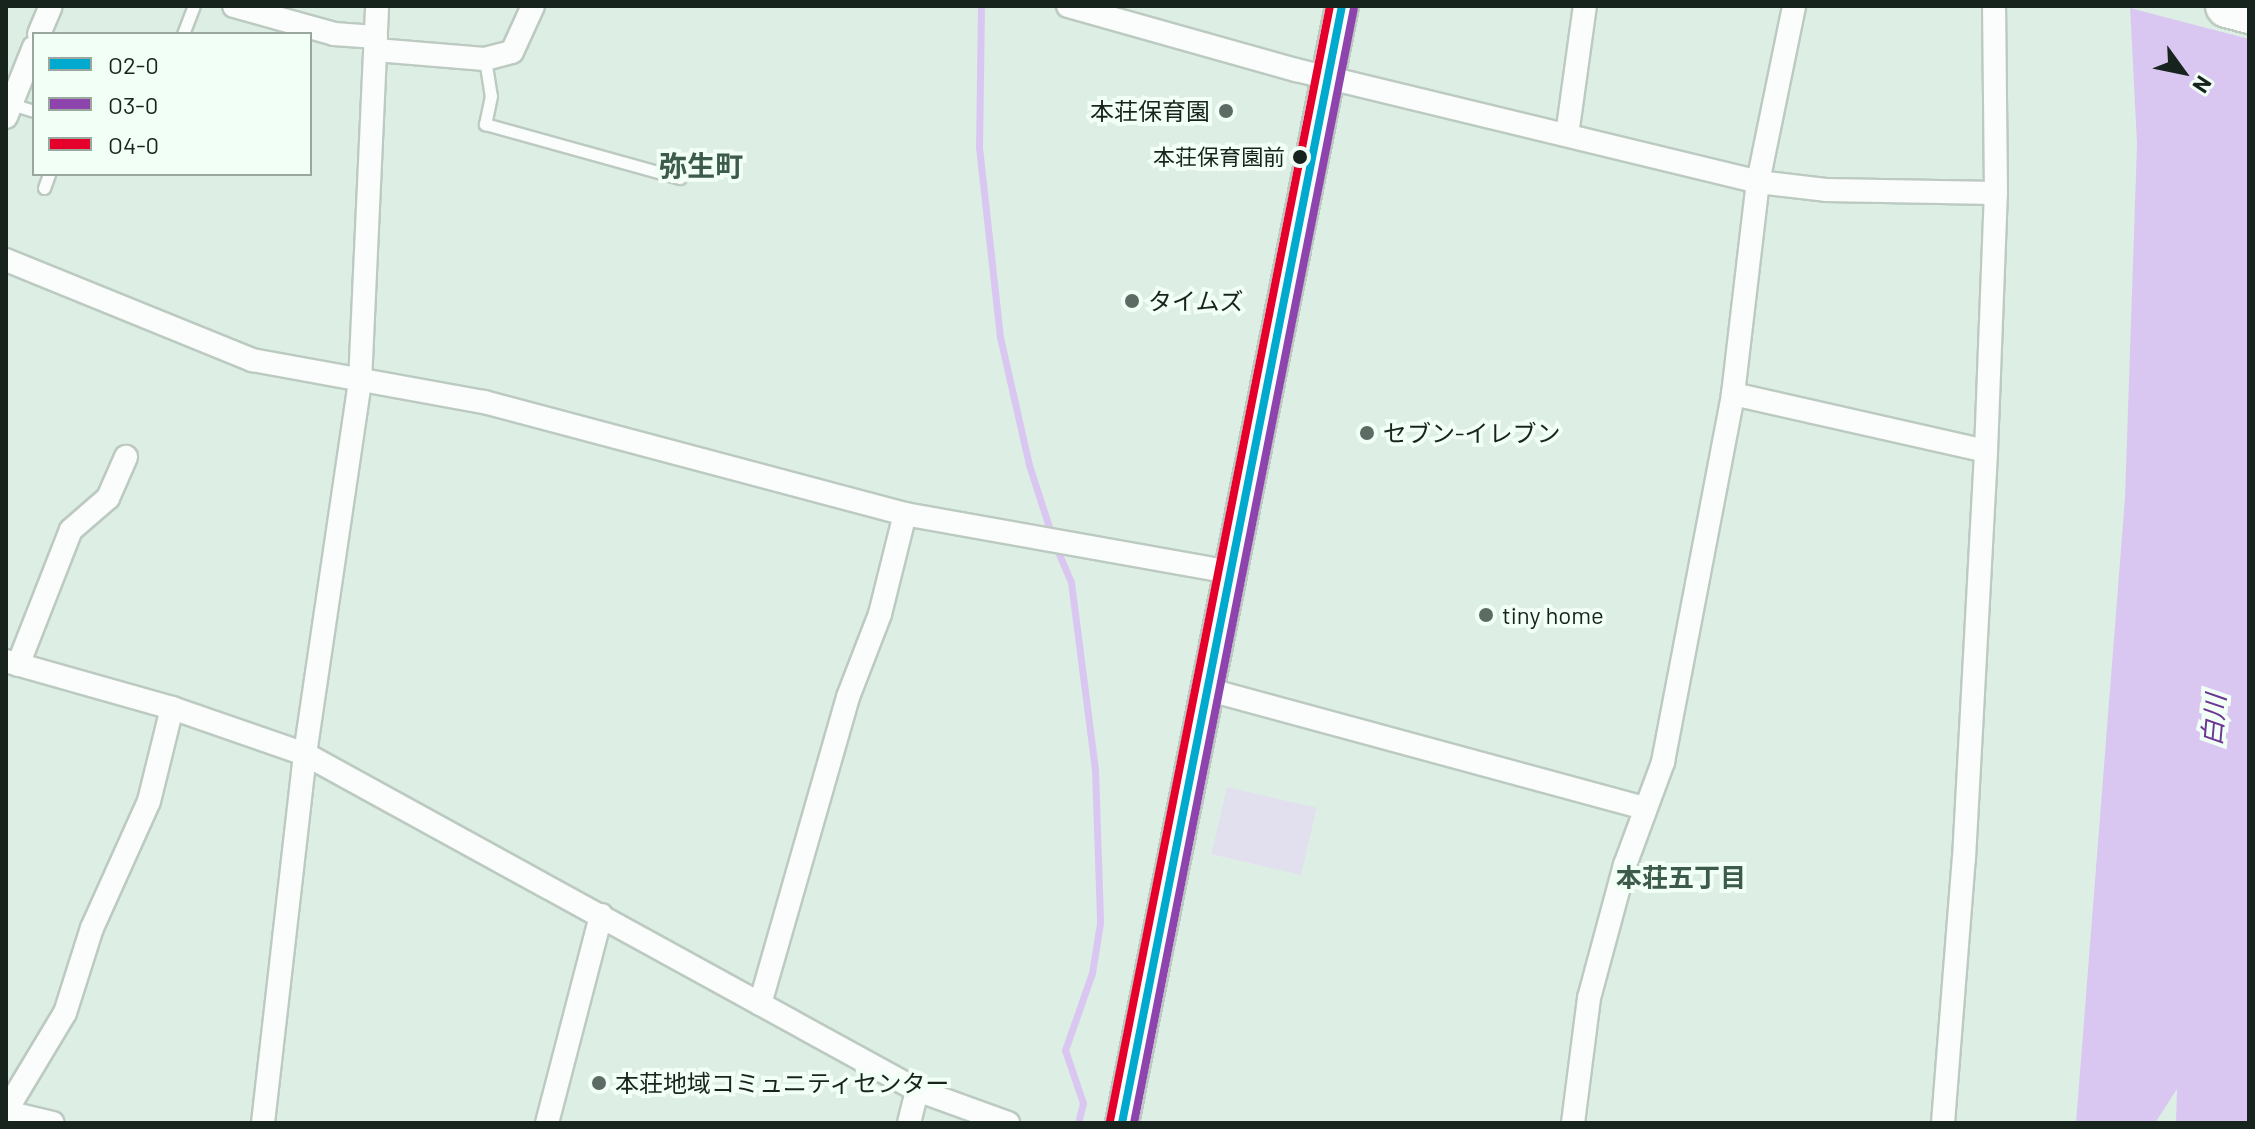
<!DOCTYPE html>
<html>
<head>
<meta charset="utf-8">
<style>
  body { margin:0 }
  #map { position:relative; width:2255px; height:1129px; overflow:hidden; background:#ddefe4; font-family:Barlow,"Noto Sans JP",sans-serif }
  div>[style] { position:absolute }
  .green>* { inset:0; background:#e2e0ee; transform-origin:0 0 }
  .water>* { inset:0; background:#dac7f1 }
  .pier>* { inset:0; background:#ddefe4 }
  .stream>* { height:7px; margin:-3.5px; padding:0 3.5px; transform-origin:3.5px; border-radius:3.5px; background:#dac7f1 }
  .roads { filter:drop-shadow(2px 0 #bccac1) drop-shadow(-2px 0 #bccac1) drop-shadow(0 2px #bccac1) drop-shadow(0 -2px #bccac1) }
  .lane>* { height:11px; margin:-5.5px; padding:0 5.5px; transform-origin:5.5px; border-radius:5.5px; background:#fafdfb }
  .street>* { height:22px; margin:-11px; padding:0 11px; transform-origin:11px; border-radius:11px; background:#fafdfb }
  .secondary>* { height:32px; margin:-16px; padding:0 16px; transform-origin:16px; border-radius:16px; background:#fafdfb }
  .highway>* { height:42px; margin:-21px; padding:0 21px; transform-origin:21px; border-radius:21px; background:#fafdfb }
  .bus-1>* { height:8px; margin:-4px; padding:0 4px; transform-origin:4px; border-radius:4px; background:#00a9ce }
  .bus-2>* { height:8px; margin:-4px; padding:0 4px; transform-origin:4px; border-radius:4px; background:#8e44ad }
  .bus-3>* { height:8px; margin:-4px; padding:0 4px; transform-origin:4px; border-radius:4px; background:#e4002b }
  .dots>* { width:22px; height:22px; translate:-50% -50%; box-sizing:border-box; border:4px solid #f1fff6; border-radius:50% }
  span { translate:-50% -50%; white-space:nowrap; text-align:center; line-height:1.15; -webkit-text-stroke:8px #f1fff6; paint-order:stroke }
  .bus-label { font-size:22px; color:#17241d }
  .right { translate:-100% -50%; text-align:right }
  .poi-label { font-size:24px; color:#17241d }
  .left { translate:0 -50%; text-align:left }
  .water-label { font-size:26px; color:#6c3693; font-style:italic }
  .neighbourhood-label { font-size:26px; color:#3d5b4a; font-weight:700 }
  .quarter-label { font-size:28px; color:#3d5b4a; font-weight:700 }
  .frame { position:absolute; inset:0; border:8px solid #17241d; pointer-events:none }
  .legend { position:absolute; left:32px; top:32px; width:280px; height:144px; box-sizing:border-box; background:#f1fff6; border:2px solid #9aa79f; margin:0; padding:10px 14px; list-style:none; font-size:24px; color:#17241d }
  .legend li { display:flex; align-items:center; gap:16px; height:40px }
  .legend b { width:40px; border:2px solid #9aa79f }
  .north { position:absolute; left:2143px; top:32px; width:80px; height:80px; -webkit-text-stroke:6px #f1fff6; paint-order:stroke; rotate:123deg; font-size:22px; font-weight:700; line-height:32px; text-align:center; color:#17241d }
  .north::after { content:''; display:block; margin:auto; width:28px; height:36px; background:#17241d; clip-path:polygon(50% 0,100% 100%,50% 72%,0 100%) }
</style>
</head>
<body>
<div id="map">
  <div class="green">
    <div style="left:1227px;top:787px;width:92px;height:69px;rotate:13deg"></div>
  </div>
  <div class="water">
    <div style="clip-path:polygon(2130px 6px,2249px 6px,2249px 1123px,2176px 1123px,2177px 1089px,2155px 1123px,2076px 1123px,2125px 498px,2137px 144px)"></div>
  </div>
  <div class="pier">
    <div style="clip-path:polygon(2126px 6px,2249px 6px,2249px 39px,2126px 7px)"></div>
  </div>
  <div class="stream">
    <div style="left:981px;top:6px;width:141px;rotate:90.8deg"></div>
    <div style="left:979px;top:147px;width:191px;rotate:83.7deg"></div>
    <div style="left:1000px;top:337px;width:131px;rotate:77.2deg"></div>
    <div style="left:1029px;top:465px;width:75px;rotate:72.1deg"></div>
    <div style="left:1056px;top:547px;width:38px;rotate:67deg"></div>
    <div style="left:1071px;top:582px;width:189px;rotate:82.7deg"></div>
    <div style="left:1095px;top:769px;width:154px;rotate:88.1deg"></div>
    <div style="left:1100px;top:923px;width:51px;rotate:99.1deg"></div>
    <div style="left:1092px;top:973px;width:82px;rotate:109.3deg"></div>
    <div style="left:1065px;top:1050px;width:56px;rotate:71.2deg"></div>
    <div style="left:1083px;top:1103px;width:21px;rotate:104deg"></div>
  </div>
  <div class="roads">
    <div class="lane">
      <div style="left:183px;top:34px;width:30px;rotate:-69deg"></div>
      <div style="left:485px;top:59px;width:37px;rotate:81deg"></div>
      <div style="left:491px;top:96px;width:29px;rotate:102deg"></div>
      <div style="left:485px;top:124px;width:202px;rotate:15.5deg"></div>
      <div style="left:11px;top:104px;width:24px;rotate:17deg"></div>
      <div style="left:44px;top:188px;width:15px;rotate:-70deg"></div>
    </div>
    <div class="street">
      <div style="left:234px;top:6px;width:104px;rotate:15.6deg"></div>
      <div style="left:334px;top:34px;width:42px;rotate:4.1deg"></div>
      <div style="left:1068px;top:6px;width:237px;rotate:15.7deg"></div>
      <div style="left:1296px;top:70px;width:475px;rotate:13.6deg"></div>
      <div style="left:1758px;top:182px;width:68px;rotate:6.7deg"></div>
      <div style="left:1826px;top:190px;width:170px;rotate:1deg"></div>
      <div style="left:39px;top:34px;width:30px;rotate:-67deg"></div>
      <div style="left:376px;top:50px;width:109px;rotate:4.7deg"></div>
      <div style="left:485px;top:59px;width:28px;rotate:-15deg"></div>
      <div style="left:512px;top:52px;width:51px;rotate:-65.5deg"></div>
      <div style="left:6px;top:117px;width:75px;rotate:-68.2deg"></div>
      <div style="left:1567px;top:135px;width:130px;rotate:-82.1deg"></div>
      <div style="left:6px;top:260px;width:266px;rotate:22.1deg"></div>
      <div style="left:252px;top:360px;width:236px;rotate:10.3deg"></div>
      <div style="left:484px;top:402px;width:436px;rotate:14.9deg"></div>
      <div style="left:905px;top:514px;width:330px;rotate:10.1deg"></div>
      <div style="left:1733px;top:394px;width:259px;rotate:12.7deg"></div>
      <div style="left:6px;top:661px;width:173px;rotate:15.8deg"></div>
      <div style="left:172px;top:708px;width:141px;rotate:19.1deg"></div>
      <div style="left:305px;top:754px;width:698px;rotate:28.77deg"></div>
      <div style="left:917px;top:1090px;width:97px;rotate:19.9deg"></div>
      <div style="left:18px;top:665px;width:145px;rotate:-68.6deg"></div>
      <div style="left:71px;top:530px;width:49px;rotate:-40.9deg"></div>
      <div style="left:108px;top:498px;width:45px;rotate:-66.3deg"></div>
      <div style="left:1206px;top:689px;width:454px;rotate:15.2deg"></div>
      <div style="left:760px;top:1004px;width:319px;rotate:-74deg"></div>
      <div style="left:848px;top:697px;width:89px;rotate:-68.9deg"></div>
      <div style="left:880px;top:614px;width:103px;rotate:-76deg"></div>
      <div style="left:6px;top:1111px;width:114px;rotate:-59deg"></div>
      <div style="left:65px;top:1013px;width:89px;rotate:-72.4deg"></div>
      <div style="left:92px;top:928px;width:139px;rotate:-65.8deg"></div>
      <div style="left:149px;top:801px;width:96px;rotate:-76.1deg"></div>
      <div style="left:6px;top:1112px;width:48px;rotate:13.2deg"></div>
      <div style="left:263px;top:1123px;width:371px;rotate:-83.5deg"></div>
      <div style="left:305px;top:754px;width:375px;rotate:-81.6deg"></div>
      <div style="left:360px;top:383px;width:377px;rotate:-87.4deg"></div>
      <div style="left:547px;top:1123px;width:215px;rotate:-75.4deg"></div>
      <div style="left:909px;top:1123px;width:34px;rotate:-76deg"></div>
      <div style="left:1573px;top:1123px;width:126px;rotate:-82.7deg"></div>
      <div style="left:1589px;top:998px;width:138px;rotate:-74.9deg"></div>
      <div style="left:1625px;top:865px;width:110px;rotate:-69.7deg"></div>
      <div style="left:1663px;top:762px;width:375px;rotate:-79.2deg"></div>
      <div style="left:1733px;top:394px;width:213px;rotate:-83.3deg"></div>
      <div style="left:1758px;top:182px;width:180px;rotate:-78.4deg"></div>
      <div style="left:1943px;top:1123px;width:265px;rotate:-85.5deg"></div>
      <div style="left:1964px;top:859px;width:409px;rotate:-86.9deg"></div>
      <div style="left:1986px;top:451px;width:258px;rotate:-87.8deg"></div>
      <div style="left:1996px;top:193px;width:187px;rotate:-90.6deg"></div>
    </div>
    <div class="secondary">
      <div style="left:1122px;top:1123px;width:1138px;rotate:-78.86deg"></div>
    </div>
    <div class="highway">
      <div style="left:2227px;top:6px;width:23px;rotate:15deg"></div>
    </div>
  </div>
  <div class="bus-1">
    <div style="left:1122px;top:1123px;width:1138px;rotate:-78.86deg"></div>
  </div>
  <div class="bus-2">
    <div style="left:1134px;top:1123px;width:1136px;rotate:-78.84deg"></div>
  </div>
  <div class="bus-3">
    <div style="left:1110px;top:1121px;width:1136px;rotate:-78.84deg"></div>
  </div>
  <div class="dots">
    <div style="left:1226px;top:111px;background:#5c6b63"></div>
    <div style="left:1300px;top:157px;background:#17241d"></div>
    <div style="left:1132px;top:301px;background:#5c6b63"></div>
    <div style="left:1367px;top:433px;background:#5c6b63"></div>
    <div style="left:1486px;top:615px;background:#5c6b63"></div>
    <div style="left:599px;top:1083px;background:#5c6b63"></div>
  </div>
  <div class="bus-label">
    <span class="right" style="left:1285px;top:157px">本荘保育園前</span>
  </div>
  <div class="poi-label">
    <span class="right" style="left:1210px;top:111px">本荘保育園</span>
    <span class="left" style="left:1148px;top:301px">タイムズ</span>
    <span class="left" style="left:1383px;top:433px">セブン-イレブン</span>
    <span class="left" style="left:1502px;top:615px">tiny home</span>
    <span class="left" style="left:615px;top:1083px">本荘地域コミュニティセンター</span>
  </div>
  <div class="water-label">
    <span style="left:2213px;top:720px;rotate:-85deg">白川</span>
  </div>
  <div class="neighbourhood-label">
    <span style="left:1681px;top:877px">本荘五丁目</span>
  </div>
  <div class="quarter-label">
    <span style="left:701px;top:165px">弥生町</span>
  </div>
  <div class="frame"></div>
  <ul class="legend">
  <li><b style="height:10px;background:#00a9ce"></b>O2-0</li>
  <li><b style="height:10px;background:#8e44ad"></b>O3-0</li>
  <li><b style="height:10px;background:#e4002b"></b>O4-0</li>
  </ul>
  <div class="north">N</div>
</div>
</body>
</html>
